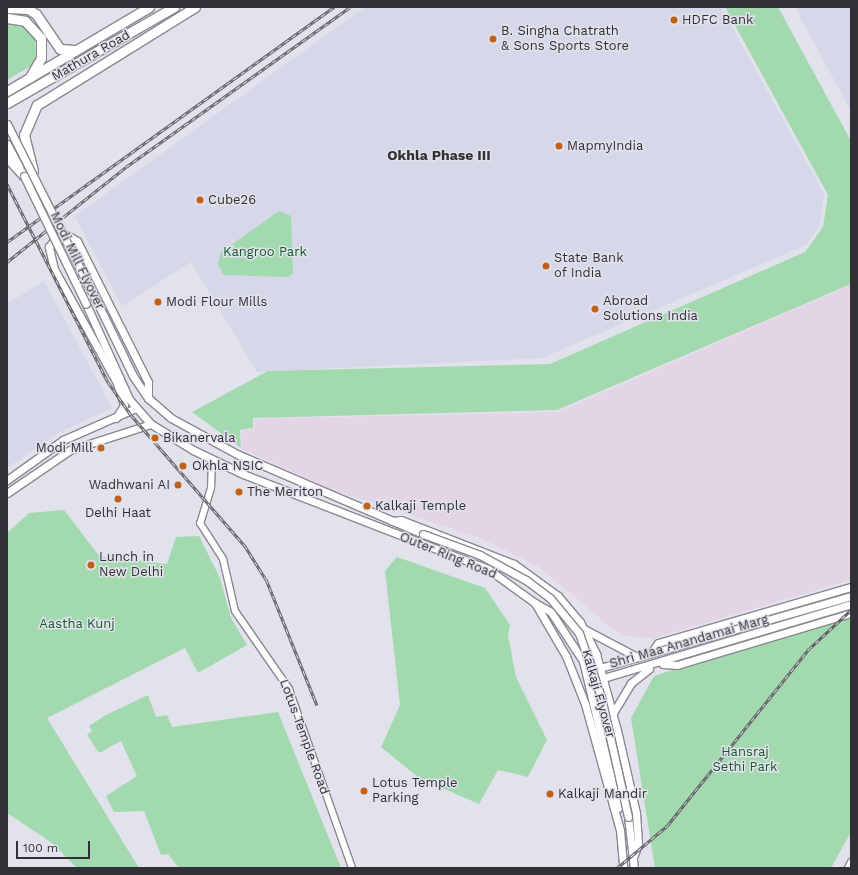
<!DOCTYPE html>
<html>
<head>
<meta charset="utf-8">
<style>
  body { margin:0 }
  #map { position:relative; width:858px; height:875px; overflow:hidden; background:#e2e2ec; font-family:"Work Sans",sans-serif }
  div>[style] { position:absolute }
  .commercial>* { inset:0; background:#e3d4e6 }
  .built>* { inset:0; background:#d6d7e8 }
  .green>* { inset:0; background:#a3d9af }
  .roads { filter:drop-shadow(1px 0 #888891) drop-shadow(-1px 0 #888891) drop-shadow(0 1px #888891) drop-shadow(0 -1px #888891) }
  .minor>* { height:6px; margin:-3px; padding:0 3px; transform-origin:3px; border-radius:3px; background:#fff }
  .major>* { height:7px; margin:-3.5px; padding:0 3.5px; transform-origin:3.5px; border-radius:3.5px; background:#fff }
  .highway>* { height:9px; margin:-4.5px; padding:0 4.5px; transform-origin:4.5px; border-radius:4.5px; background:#fff }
  .rail>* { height:3px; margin-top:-1.5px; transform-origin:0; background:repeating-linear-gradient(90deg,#e2e2ec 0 4.5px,#606065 0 9px); box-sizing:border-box; border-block:1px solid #606065 }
  .bridges { filter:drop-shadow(1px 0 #888891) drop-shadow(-1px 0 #888891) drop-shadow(0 1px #888891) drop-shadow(0 -1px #888891) }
  .major-bridge>* { height:7px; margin:-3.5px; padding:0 3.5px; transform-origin:3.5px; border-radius:3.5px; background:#fff }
  .dots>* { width:11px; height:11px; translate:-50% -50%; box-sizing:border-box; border:2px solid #e2e2ec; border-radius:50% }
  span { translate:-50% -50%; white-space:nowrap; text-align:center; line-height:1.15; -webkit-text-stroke:3px #e2e2ec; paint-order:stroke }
  .poi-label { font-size:13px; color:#313135 }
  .left { translate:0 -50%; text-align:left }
  .right { translate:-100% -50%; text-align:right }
  .street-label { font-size:13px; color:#313135 }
  .park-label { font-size:13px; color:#185a2e }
  .neighbourhood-label { font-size:14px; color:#313135; font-weight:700 }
  .frame { position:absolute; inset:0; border:8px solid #313135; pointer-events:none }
  .scale { position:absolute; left:16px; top:841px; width:74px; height:18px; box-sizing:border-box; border:2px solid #313135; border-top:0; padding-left:5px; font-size:12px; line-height:14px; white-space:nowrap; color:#313135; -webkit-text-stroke:3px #e2e2ec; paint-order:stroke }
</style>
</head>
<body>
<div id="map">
  <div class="commercial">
    <div style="clip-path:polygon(851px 285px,851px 580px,654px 638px,624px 636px,613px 629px,538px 566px,481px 538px,333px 490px,242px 449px,242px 431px,254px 429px,254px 419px,558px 412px)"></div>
  </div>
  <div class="built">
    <div style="clip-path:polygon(365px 7px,721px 7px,824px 194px,819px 227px,806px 245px,542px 358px,257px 372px,191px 262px,122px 306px,75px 216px)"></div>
    <div style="clip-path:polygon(796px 7px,851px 7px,851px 111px,800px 17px)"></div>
    <div style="clip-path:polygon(44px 281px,112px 408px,60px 432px,7px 468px,7px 304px)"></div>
  </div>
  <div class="green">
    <div style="clip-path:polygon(725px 7px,778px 7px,851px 141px,851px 284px,557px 410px,253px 418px,253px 428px,240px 430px,241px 448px,192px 412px,268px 371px,550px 364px,805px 252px,823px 227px,828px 195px)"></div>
    <div style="clip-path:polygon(16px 22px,30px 30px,35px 38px,36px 56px,31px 66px,7px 80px,7px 23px)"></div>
    <div style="clip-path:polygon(279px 211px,291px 216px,293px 273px,288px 277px,223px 275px,218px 264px,221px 252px)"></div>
    <div style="clip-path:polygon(64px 510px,100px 557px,167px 564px,176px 537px,199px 536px,220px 578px,231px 618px,247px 645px,198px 673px,185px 648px,47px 718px,139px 868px,77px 868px,52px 843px,7px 813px,7px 533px,29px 513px)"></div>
    <div style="clip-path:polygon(397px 557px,485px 588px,510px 625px,508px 635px,516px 677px,547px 740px,528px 777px,498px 770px,479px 804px,419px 778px,381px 747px,400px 705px,385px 571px)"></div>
    <div style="clip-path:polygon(851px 613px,851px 832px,831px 868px,655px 868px,631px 718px,654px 676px)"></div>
    <div style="clip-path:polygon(148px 695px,156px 717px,167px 715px,172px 727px,278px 712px,341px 868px,179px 868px,168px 854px,161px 855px,144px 811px,114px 812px,106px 796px,137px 776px,121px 741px,99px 753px,87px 735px,92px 731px,89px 726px,106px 715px)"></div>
  </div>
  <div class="roads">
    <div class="minor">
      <div style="left:212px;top:460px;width:28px;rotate:92deg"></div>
      <div style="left:211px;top:488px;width:37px;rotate:107deg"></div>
      <div style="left:200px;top:523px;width:43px;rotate:57.4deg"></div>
      <div style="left:223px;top:559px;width:53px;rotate:77deg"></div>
      <div style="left:235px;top:611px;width:95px;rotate:55.3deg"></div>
      <div style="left:289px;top:689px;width:190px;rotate:70.6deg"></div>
      <div style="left:848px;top:868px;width:7px;rotate:-63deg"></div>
    </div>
    <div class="major">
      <div style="left:7px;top:144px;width:26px;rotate:62deg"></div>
      <div style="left:96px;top:300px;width:85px;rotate:64deg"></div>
      <div style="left:133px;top:376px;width:27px;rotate:56deg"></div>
      <div style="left:148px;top:398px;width:30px;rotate:41deg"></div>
      <div style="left:171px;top:418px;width:77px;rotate:28.6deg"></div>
      <div style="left:239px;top:455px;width:200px;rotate:23.2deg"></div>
      <div style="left:86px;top:304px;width:104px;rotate:65.6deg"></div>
      <div style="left:129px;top:399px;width:33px;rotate:49deg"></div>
      <div style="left:151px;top:424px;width:49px;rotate:31.8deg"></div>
      <div style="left:193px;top:450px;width:55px;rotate:25.6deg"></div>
      <div style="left:243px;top:474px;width:263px;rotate:21.2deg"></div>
      <div style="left:488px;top:569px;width:58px;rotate:35.9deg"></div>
      <div style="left:535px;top:603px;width:61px;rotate:59.7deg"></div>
      <div style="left:566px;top:656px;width:52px;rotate:68.4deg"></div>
      <div style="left:585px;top:704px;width:131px;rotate:74.5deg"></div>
      <div style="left:620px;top:830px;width:38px;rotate:85deg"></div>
      <div style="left:116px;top:418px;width:15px;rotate:-58deg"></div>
      <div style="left:124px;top:405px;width:25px;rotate:-108deg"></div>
      <div style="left:116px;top:381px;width:128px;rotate:-119deg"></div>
      <div style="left:54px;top:269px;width:23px;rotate:-103deg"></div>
      <div style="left:49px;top:247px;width:12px;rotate:-55deg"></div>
      <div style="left:56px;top:237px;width:11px;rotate:-10deg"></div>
      <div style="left:67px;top:235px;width:12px;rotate:31deg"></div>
      <div style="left:77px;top:241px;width:158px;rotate:63.3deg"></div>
      <div style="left:148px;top:382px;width:16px;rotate:90deg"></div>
      <div style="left:7px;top:480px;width:69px;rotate:-35.5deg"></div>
      <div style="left:63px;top:440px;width:80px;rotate:-23.7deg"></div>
      <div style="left:7px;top:493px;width:76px;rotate:-34.3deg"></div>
      <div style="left:70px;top:450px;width:85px;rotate:-17.8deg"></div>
      <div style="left:392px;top:521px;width:9px;rotate:-6deg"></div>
      <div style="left:401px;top:520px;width:121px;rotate:21.3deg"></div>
      <div style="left:514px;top:564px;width:54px;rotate:36deg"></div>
      <div style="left:558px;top:596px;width:34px;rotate:50deg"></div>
      <div style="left:580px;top:622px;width:36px;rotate:63deg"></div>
      <div style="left:596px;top:654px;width:79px;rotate:74.6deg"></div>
      <div style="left:617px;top:730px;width:85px;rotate:77.1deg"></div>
      <div style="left:636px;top:813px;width:31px;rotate:86deg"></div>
      <div style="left:638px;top:844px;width:12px;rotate:110deg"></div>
      <div style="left:535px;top:603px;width:18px;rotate:29deg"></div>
      <div style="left:551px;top:612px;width:59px;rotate:56.9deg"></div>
      <div style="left:583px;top:661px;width:151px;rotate:76.6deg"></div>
      <div style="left:586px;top:630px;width:58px;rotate:27.9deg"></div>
      <div style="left:651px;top:653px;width:12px;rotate:-55deg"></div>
      <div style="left:658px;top:643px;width:201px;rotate:-16.2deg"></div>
      <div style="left:663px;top:664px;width:14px;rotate:4deg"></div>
      <div style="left:677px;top:665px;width:182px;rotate:-16.6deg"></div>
      <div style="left:587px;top:677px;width:16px;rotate:-35deg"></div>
      <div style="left:600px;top:668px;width:261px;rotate:-16deg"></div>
      <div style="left:600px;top:679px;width:262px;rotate:-16.6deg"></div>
      <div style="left:613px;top:713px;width:35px;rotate:-59deg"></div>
      <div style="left:631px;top:683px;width:23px;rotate:-38deg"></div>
      <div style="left:628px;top:817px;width:51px;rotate:83.3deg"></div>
    </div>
    <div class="highway">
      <div style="left:7px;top:8px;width:21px;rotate:3deg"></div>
      <div style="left:28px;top:9px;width:9px;rotate:32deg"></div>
      <div style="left:36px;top:14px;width:42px;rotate:55.6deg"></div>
      <div style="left:60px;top:49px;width:15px;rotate:4deg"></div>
      <div style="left:7px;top:18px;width:18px;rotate:9deg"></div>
      <div style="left:25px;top:21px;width:23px;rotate:47deg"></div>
      <div style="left:41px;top:38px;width:20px;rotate:90deg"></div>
      <div style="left:41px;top:58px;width:22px;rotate:120deg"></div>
      <div style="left:7px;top:91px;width:165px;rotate:-30.6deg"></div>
      <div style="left:7px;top:103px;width:193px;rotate:-29.9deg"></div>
      <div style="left:7px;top:157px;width:25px;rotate:48deg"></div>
      <div style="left:33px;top:171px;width:37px;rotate:-104deg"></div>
      <div style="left:24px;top:135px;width:33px;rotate:-67deg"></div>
      <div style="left:37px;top:105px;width:186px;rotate:-31.8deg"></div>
    </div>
  </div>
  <div class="rail">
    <div style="left:7px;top:184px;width:222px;rotate:63deg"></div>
    <div style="left:108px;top:382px;width:40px;rotate:55.1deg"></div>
    <div style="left:131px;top:415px;width:174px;rotate:49deg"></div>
    <div style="left:245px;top:546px;width:39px;rotate:58deg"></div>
    <div style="left:266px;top:579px;width:136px;rotate:68deg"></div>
    <div style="left:7px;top:242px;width:403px;rotate:-35.7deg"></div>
    <div style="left:7px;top:262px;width:152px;rotate:-38.6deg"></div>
    <div style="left:126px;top:167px;width:275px;rotate:-35.5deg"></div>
    <div style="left:617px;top:868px;width:65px;rotate:-40deg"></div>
    <div style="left:667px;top:826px;width:227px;rotate:-51.3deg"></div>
    <div style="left:809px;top:649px;width:57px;rotate:-42.9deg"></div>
  </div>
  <div class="bridges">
    <div class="major-bridge">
      <div style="left:7px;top:124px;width:197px;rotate:63.2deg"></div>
      <div style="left:24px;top:176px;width:142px;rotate:64.2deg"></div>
      <div style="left:423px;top:534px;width:61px;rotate:20.2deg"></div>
      <div style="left:480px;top:555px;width:52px;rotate:28.5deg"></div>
      <div style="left:526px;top:580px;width:30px;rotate:37deg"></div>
      <div style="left:550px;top:598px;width:45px;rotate:50.4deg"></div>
      <div style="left:579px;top:633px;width:68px;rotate:71deg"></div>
      <div style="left:601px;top:697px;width:123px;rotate:77.3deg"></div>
    </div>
  </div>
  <div class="dots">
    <div style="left:674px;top:20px;background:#c06119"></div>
    <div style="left:493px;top:39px;background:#c06119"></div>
    <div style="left:559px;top:146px;background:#c06119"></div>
    <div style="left:200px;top:200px;background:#c06119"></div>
    <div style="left:546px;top:266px;background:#c06119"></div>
    <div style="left:158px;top:302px;background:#c06119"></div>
    <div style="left:595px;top:309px;background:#c06119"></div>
    <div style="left:155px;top:438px;background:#c06119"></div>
    <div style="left:101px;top:448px;background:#c06119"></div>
    <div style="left:183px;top:466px;background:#c06119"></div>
    <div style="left:178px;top:485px;background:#c06119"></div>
    <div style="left:239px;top:492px;background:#c06119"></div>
    <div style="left:118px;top:499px;background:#c06119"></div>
    <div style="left:367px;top:506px;background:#c06119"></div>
    <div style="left:91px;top:565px;background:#c06119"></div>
    <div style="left:364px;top:791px;background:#c06119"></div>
    <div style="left:550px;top:794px;background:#c06119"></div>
  </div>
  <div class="poi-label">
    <span class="left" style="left:682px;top:20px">HDFC Bank</span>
    <span class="left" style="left:501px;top:39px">B. Singha Chatrath<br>&amp; Sons Sports Store</span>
    <span class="left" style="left:567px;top:146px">MapmyIndia</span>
    <span class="left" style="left:208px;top:200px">Cube26</span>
    <span class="left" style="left:554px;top:266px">State Bank<br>of India</span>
    <span class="left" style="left:166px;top:302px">Modi Flour Mills</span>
    <span class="left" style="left:603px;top:309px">Abroad<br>Solutions India</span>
    <span class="left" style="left:163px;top:438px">Bikanervala</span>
    <span class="right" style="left:93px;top:448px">Modi Mill</span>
    <span class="left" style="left:192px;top:466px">Okhla NSIC</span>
    <span class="right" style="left:170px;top:485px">Wadhwani AI</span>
    <span class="left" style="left:247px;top:492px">The Meriton</span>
    <span class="left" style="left:375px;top:506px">Kalkaji Temple</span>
    <span style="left:118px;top:513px">Delhi Haat</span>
    <span class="left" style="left:99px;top:565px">Lunch in<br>New Delhi</span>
    <span class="left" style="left:372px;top:791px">Lotus Temple<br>Parking</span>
    <span class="left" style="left:558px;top:794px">Kalkaji Mandir</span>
  </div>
  <div class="street-label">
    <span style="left:91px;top:56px;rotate:-30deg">Mathura Road</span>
    <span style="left:77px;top:261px;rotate:64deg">Modi Mill Flyover</span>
    <span style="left:448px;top:556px;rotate:22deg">Outer Ring Road</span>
    <span style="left:689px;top:642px;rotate:-16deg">Shri Maa Anandamai Marg</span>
    <span style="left:598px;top:694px;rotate:74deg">Kalkaji Flyover</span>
    <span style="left:304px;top:737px;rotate:70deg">Lotus Temple Road</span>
  </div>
  <div class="park-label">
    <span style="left:265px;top:252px">Kangroo Park</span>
    <span style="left:77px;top:624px">Aastha Kunj</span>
    <span style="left:745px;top:760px">Hansraj<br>Sethi Park</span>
  </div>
  <div class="neighbourhood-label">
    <span style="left:439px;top:155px">Okhla Phase III</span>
  </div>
  <div class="frame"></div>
  <div class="scale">100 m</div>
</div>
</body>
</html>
